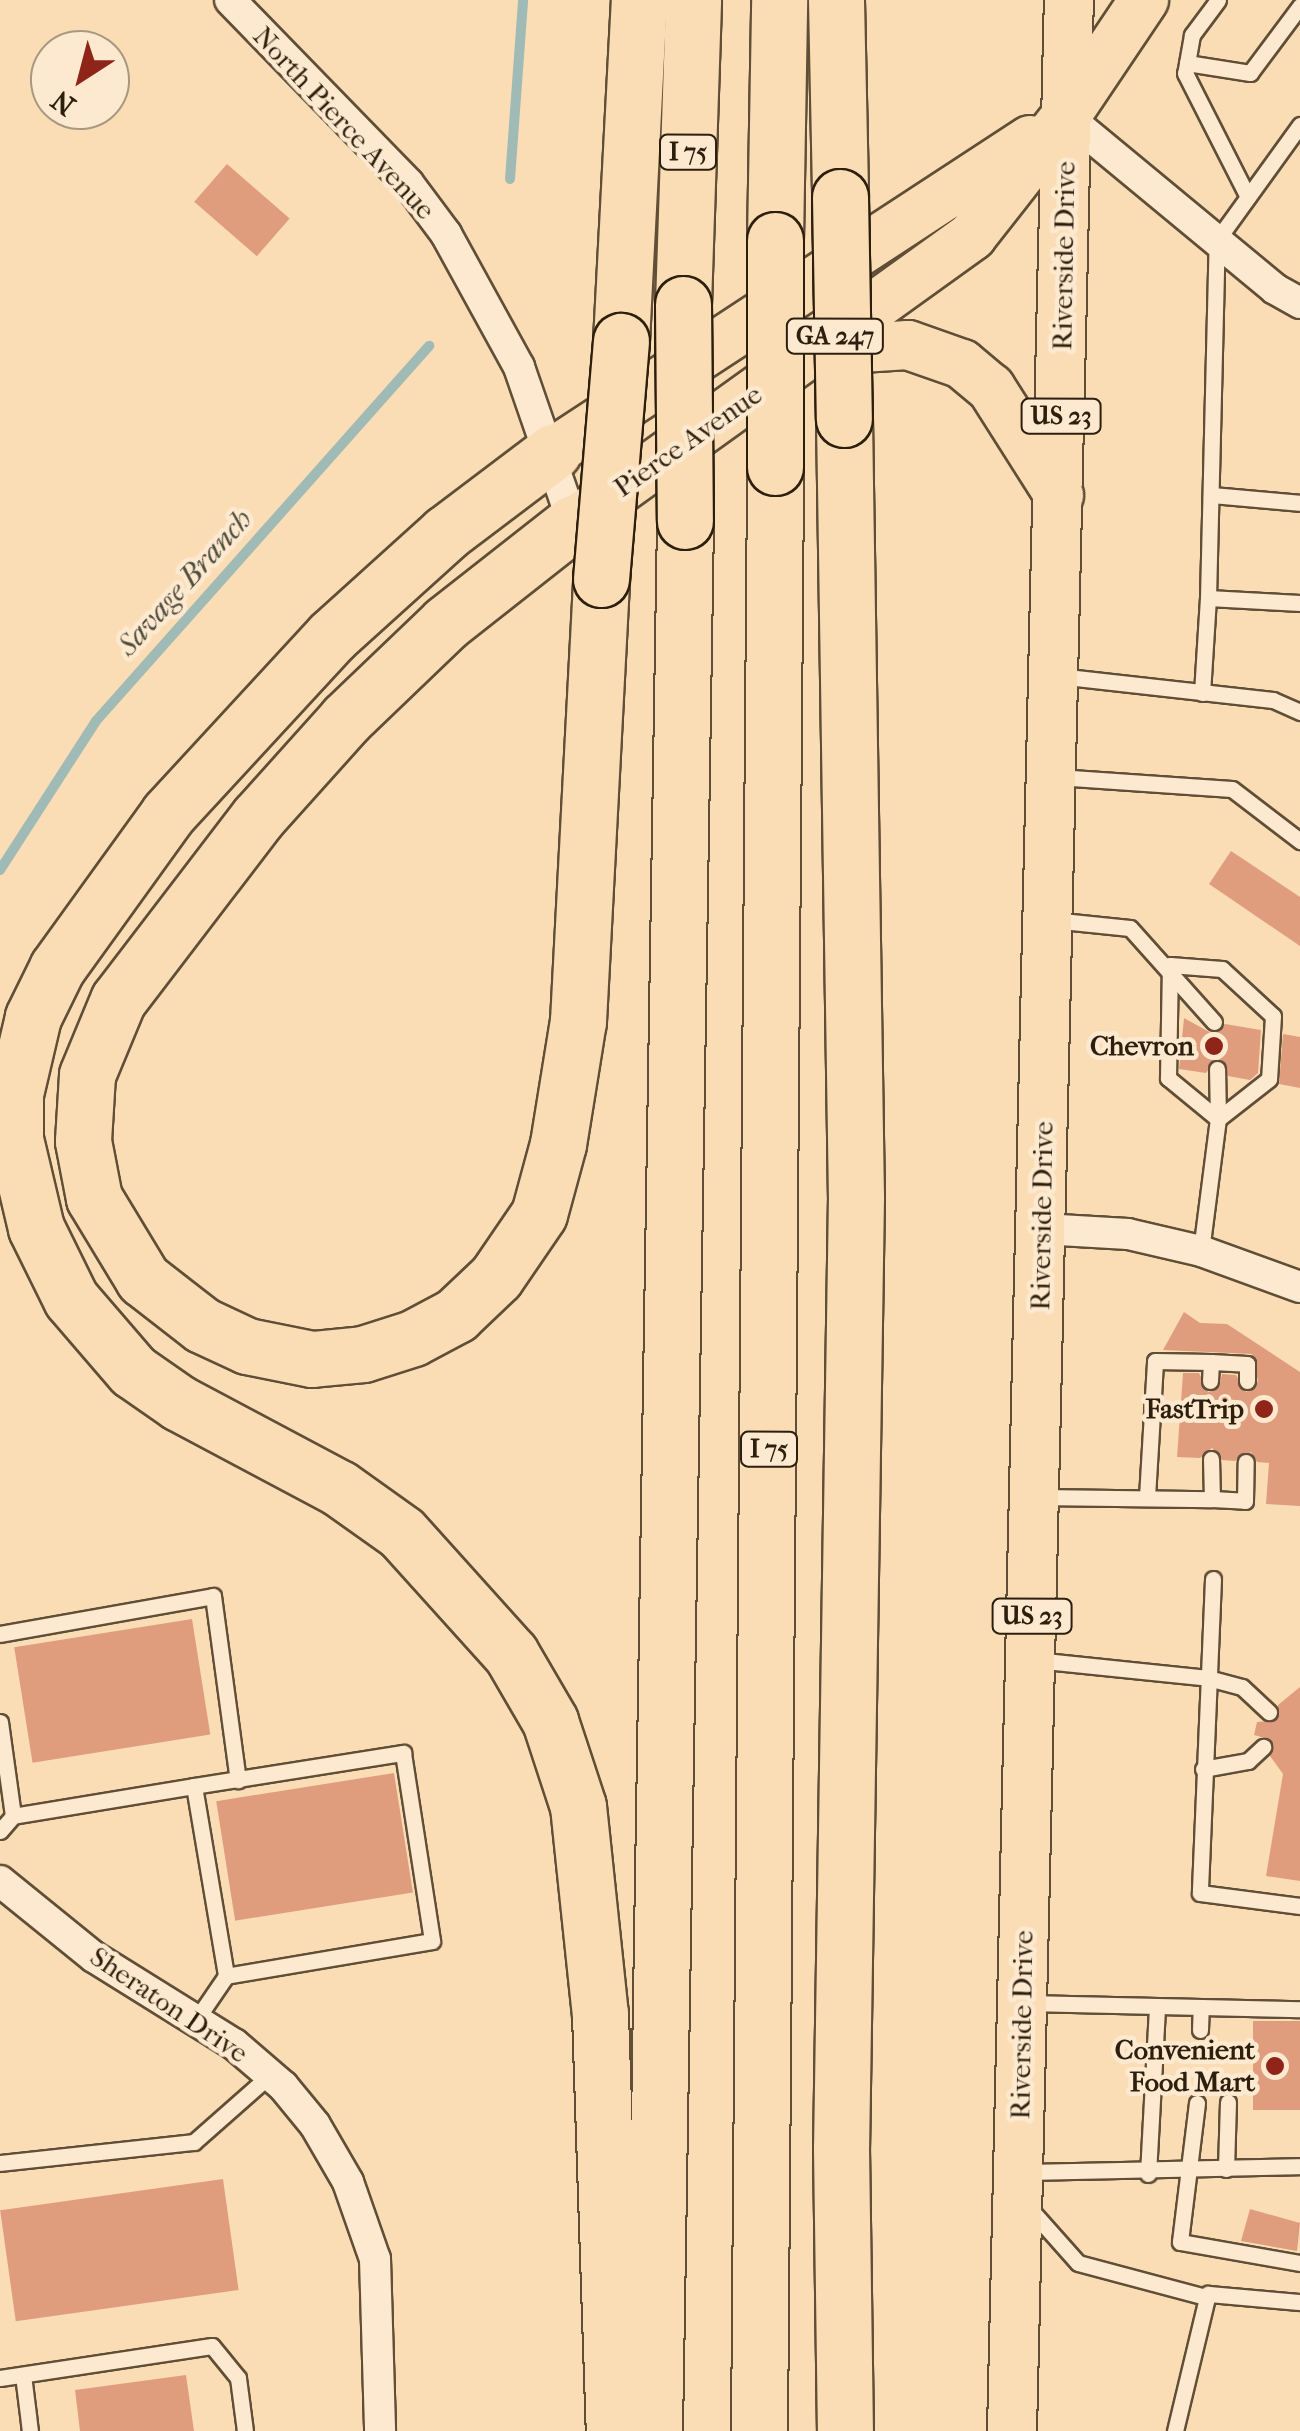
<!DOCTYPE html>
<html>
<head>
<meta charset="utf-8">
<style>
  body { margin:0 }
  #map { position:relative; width:1300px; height:2431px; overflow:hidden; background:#fbddb5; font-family:"IM FELL French Canon",serif }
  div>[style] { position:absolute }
  .stream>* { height:10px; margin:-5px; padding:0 5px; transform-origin:5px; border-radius:5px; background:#a0bab5 }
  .building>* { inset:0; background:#e09d7e; transform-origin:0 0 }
  .roads { filter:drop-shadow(2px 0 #604e37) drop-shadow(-2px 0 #604e37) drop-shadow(0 2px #604e37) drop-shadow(0 -2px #604e37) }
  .service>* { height:15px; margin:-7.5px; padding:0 7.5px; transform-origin:7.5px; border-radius:7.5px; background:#fce9cf }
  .minor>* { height:30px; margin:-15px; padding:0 15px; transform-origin:15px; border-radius:15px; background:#fce9cf }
  .primary>* { height:48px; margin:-24px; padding:0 24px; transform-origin:24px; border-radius:24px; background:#fbddb5 }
  .motorway>* { height:55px; margin:-27.5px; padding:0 27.5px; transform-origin:27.5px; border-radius:27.5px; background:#fbddb5 }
  .bridges { filter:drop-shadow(2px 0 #2d1f0d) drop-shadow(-2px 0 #2d1f0d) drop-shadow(0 2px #2d1f0d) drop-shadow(0 -2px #2d1f0d) }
  .motorway-bridge>* { height:55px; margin:-27.5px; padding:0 27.5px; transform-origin:27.5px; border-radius:27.5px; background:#fbddb5 }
  .dots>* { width:28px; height:28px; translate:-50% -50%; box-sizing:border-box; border:5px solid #fce9cf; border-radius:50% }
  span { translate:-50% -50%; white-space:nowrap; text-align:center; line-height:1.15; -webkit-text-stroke:9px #fce9cf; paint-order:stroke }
  .shield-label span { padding:2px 8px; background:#fce9cf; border:2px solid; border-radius:8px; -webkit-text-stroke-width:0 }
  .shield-label { font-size:25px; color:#2d1f0d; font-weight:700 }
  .street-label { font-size:28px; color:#2d1f0d }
  .poi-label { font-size:28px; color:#2d1f0d; font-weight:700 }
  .right { translate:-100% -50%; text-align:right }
  .water-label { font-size:30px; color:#504e3f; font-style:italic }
  .north { position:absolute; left:30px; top:30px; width:100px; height:100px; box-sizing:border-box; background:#fce9cf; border:2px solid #a99881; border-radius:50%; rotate:216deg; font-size:28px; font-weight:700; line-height:40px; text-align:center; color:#2d1f0d }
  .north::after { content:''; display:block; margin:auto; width:35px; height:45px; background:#8f2418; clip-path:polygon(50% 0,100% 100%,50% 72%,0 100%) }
</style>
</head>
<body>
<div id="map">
  <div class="stream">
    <div style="left:510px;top:179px;width:179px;rotate:-85.8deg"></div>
    <div style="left:0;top:870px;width:177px;rotate:-57.2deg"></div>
    <div style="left:96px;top:721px;width:502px;rotate:-48.39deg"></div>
  </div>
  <div class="building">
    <div style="left:227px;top:164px;width:83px;height:50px;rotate:41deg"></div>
    <div style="clip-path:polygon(1231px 851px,1300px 897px,1300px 946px,1209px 884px)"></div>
    <div style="clip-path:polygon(1184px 1018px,1211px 1033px,1225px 1024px,1261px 1030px,1258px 1073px,1250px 1080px,1228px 1076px,1218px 1058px,1206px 1073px,1179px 1069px)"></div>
    <div style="clip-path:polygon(1283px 1034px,1300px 1037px,1300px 1088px,1279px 1084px)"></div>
    <div style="clip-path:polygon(1184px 1312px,1200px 1323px,1227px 1324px,1300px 1372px,1300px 1506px,1266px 1504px,1269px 1463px,1257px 1462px,1251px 1452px,1235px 1461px,1222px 1460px,1212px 1448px,1200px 1458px,1177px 1457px,1183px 1373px,1199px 1373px,1208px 1392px,1219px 1388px,1222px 1374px,1236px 1375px,1246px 1392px,1258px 1381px,1252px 1354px,1163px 1350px)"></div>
    <div style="left:192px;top:1619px;width:117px;height:180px;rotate:81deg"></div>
    <div style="clip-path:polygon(1300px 1687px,1300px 1881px,1266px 1876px,1283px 1774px,1270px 1756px,1272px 1740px,1254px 1735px,1257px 1722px,1276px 1720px,1278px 1705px)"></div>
    <div style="left:394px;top:1773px;width:121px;height:180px;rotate:81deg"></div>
    <div style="left:1253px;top:2021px;width:47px;height:89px"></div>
    <div style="left:223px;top:2179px;width:112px;height:225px;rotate:82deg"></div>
    <div style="clip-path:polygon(1250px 2209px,1300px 2223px,1297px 2251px,1241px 2241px)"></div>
    <div style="clip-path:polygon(186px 2375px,194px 2431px,80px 2431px,75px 2390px)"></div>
  </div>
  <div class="roads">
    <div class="service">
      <div style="left:1218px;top:0;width:44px;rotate:126.6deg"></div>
      <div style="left:1192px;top:35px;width:39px;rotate:100deg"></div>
      <div style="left:1185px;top:73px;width:139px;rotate:63.1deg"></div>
      <div style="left:1187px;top:63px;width:64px;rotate:9deg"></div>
      <div style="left:1250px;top:73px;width:84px;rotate:-53.3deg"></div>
      <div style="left:1211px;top:495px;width:89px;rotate:5.1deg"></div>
      <div style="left:1208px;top:598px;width:358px;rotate:-88.6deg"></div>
      <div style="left:1217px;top:240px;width:142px;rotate:-54.2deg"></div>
      <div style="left:1058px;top:676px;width:216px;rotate:6.4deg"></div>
      <div style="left:1273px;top:700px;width:30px;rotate:24deg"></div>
      <div style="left:1202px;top:693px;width:95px;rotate:-86.4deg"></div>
      <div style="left:1208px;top:598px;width:92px;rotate:3.1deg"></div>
      <div style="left:1057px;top:777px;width:175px;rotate:3.9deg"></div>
      <div style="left:1232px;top:789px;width:86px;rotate:37.4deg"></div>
      <div style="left:1052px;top:920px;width:78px;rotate:5.9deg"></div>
      <div style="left:1130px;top:928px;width:126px;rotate:48.2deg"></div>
      <div style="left:1170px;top:965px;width:52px;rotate:4.4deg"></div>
      <div style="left:1222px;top:969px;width:69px;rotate:42.7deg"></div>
      <div style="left:1273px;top:1016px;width:63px;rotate:93.6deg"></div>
      <div style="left:1269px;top:1079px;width:65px;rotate:141.9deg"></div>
      <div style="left:1218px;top:1119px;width:65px;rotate:-140.6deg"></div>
      <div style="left:1168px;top:1078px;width:113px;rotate:-89deg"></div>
      <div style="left:1201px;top:1251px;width:133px;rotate:-82.7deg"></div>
      <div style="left:1218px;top:1119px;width:50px;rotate:-91.1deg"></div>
      <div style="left:1211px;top:1362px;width:36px;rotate:3deg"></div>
      <div style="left:1247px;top:1364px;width:17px;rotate:90deg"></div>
      <div style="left:1038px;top:1497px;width:174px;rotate:0.7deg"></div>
      <div style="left:1212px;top:1499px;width:40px;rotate:-91.4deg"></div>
      <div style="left:1147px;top:1497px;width:136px;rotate:-86.6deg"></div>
      <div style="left:1155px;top:1361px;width:56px;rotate:1deg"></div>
      <div style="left:1211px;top:1362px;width:19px;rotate:93deg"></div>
      <div style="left:1212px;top:1499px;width:33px;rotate:3deg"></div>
      <div style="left:1245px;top:1501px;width:39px;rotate:-89deg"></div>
      <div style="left:1213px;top:1579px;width:314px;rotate:92.4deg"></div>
      <div style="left:1200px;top:1893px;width:101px;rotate:7.4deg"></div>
      <div style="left:0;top:1634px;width:216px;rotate:-10.1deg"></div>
      <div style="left:213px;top:1596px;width:186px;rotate:82.3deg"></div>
      <div style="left:1035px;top:1660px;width:174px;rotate:5.9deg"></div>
      <div style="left:1208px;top:1678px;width:35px;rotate:15deg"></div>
      <div style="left:1242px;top:1687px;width:37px;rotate:43deg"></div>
      <div style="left:0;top:1722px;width:95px;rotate:82.1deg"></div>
      <div style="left:1203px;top:1769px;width:46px;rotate:-10.1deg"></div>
      <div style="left:1248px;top:1761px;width:21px;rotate:-43deg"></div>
      <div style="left:194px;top:1786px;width:212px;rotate:-9deg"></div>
      <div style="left:403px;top:1753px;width:190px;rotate:81.2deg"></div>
      <div style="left:432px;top:1941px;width:209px;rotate:170.4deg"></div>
      <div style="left:0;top:1831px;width:20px;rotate:-49deg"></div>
      <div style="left:13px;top:1816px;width:183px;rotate:-9.4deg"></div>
      <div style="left:194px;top:1786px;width:193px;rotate:80.4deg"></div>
      <div style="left:226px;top:1976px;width:53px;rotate:124.3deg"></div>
      <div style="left:1027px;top:2003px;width:273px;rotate:1.3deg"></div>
      <div style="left:1200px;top:2030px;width:23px;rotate:-88deg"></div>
      <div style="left:1197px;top:2103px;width:140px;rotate:97deg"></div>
      <div style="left:1180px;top:2242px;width:122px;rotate:9.9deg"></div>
      <div style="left:0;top:2163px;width:195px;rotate:-6.2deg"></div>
      <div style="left:194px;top:2142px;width:101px;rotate:-41.4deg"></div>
      <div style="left:1226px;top:2169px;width:67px;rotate:-88.3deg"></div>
      <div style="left:1023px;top:2172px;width:277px;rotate:-1.2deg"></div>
      <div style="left:1148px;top:2174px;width:166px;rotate:-86.9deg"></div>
      <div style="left:1030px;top:2209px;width:72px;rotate:48.4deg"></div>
      <div style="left:1078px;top:2263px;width:132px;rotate:14.9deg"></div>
      <div style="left:23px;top:2375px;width:56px;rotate:82.9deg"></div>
      <div style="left:0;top:2378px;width:214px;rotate:-8.6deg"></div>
      <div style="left:212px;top:2346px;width:41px;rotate:50.9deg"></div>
      <div style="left:238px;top:2378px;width:53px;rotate:82.5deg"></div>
      <div style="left:1175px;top:2431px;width:141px;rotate:-76.5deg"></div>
      <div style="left:1208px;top:2294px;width:92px;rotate:5deg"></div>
    </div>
    <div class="minor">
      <div style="left:230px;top:0;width:255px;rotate:45.8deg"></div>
      <div style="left:408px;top:183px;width:64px;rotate:53.3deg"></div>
      <div style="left:446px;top:234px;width:152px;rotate:61.2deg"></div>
      <div style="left:519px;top:367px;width:165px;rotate:70.9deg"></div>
      <div style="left:1066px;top:116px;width:271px;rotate:39.6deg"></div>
      <div style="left:1275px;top:289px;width:29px;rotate:29deg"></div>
      <div style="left:1042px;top:1229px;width:86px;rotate:3.3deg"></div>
      <div style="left:1128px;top:1234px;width:75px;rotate:13.1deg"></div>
      <div style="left:1201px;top:1251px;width:105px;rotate:20deg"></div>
      <div style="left:0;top:1881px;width:121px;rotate:39deg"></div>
      <div style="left:94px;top:1957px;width:165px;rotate:31.9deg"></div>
      <div style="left:234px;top:2044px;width:65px;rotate:40.6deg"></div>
      <div style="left:283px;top:2086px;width:50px;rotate:50.6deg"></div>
      <div style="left:315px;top:2125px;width:66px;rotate:59.9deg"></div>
      <div style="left:348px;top:2182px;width:82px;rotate:70.7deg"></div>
      <div style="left:375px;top:2259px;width:172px;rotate:88.3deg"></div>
    </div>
    <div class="primary">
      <div style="left:815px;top:351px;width:93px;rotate:-3.7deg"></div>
      <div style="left:908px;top:345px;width:57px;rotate:19.4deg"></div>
      <div style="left:962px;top:364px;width:38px;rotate:40deg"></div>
      <div style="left:991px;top:388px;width:127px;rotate:57.6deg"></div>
      <div style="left:553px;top:452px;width:570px;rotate:-33.19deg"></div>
      <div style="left:584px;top:515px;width:478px;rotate:-35.7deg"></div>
      <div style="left:972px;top:236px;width:152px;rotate:-51.9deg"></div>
      <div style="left:1066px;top:116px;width:140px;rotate:-56.1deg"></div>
      <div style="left:1012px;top:2431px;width:2432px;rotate:-88.66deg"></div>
    </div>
    <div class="motorway">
      <div style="left:836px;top:0;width:197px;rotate:88.8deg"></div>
      <div style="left:775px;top:240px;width:240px;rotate:-89deg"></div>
      <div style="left:683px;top:304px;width:304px;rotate:-88.1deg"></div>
      <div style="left:621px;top:341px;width:341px;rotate:-87deg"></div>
      <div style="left:844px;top:419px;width:777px;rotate:89.12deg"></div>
      <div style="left:856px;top:1196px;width:952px;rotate:90.9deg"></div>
      <div style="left:841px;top:2148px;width:283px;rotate:89.2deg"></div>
      <div style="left:553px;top:452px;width:134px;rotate:142.9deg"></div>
      <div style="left:446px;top:533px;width:154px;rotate:137.9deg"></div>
      <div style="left:332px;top:636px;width:242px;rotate:132.7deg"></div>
      <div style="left:168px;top:814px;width:190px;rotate:125.8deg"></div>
      <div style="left:57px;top:968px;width:55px;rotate:116.1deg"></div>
      <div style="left:33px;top:1017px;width:79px;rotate:103.2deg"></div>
      <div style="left:15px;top:1094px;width:45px;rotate:90deg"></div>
      <div style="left:15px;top:1139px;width:91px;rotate:76.7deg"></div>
      <div style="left:36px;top:1228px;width:79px;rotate:63.8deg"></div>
      <div style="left:71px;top:1299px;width:95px;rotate:49.3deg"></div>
      <div style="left:133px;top:1371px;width:56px;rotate:34.8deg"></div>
      <div style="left:179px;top:1403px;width:181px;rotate:28deg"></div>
      <div style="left:339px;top:1488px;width:77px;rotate:35.5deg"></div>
      <div style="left:402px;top:1533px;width:163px;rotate:48deg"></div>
      <div style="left:511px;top:1654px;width:78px;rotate:59.8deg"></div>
      <div style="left:550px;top:1721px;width:89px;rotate:71.8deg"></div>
      <div style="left:578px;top:1806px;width:209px;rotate:84deg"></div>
      <div style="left:600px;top:2014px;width:417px;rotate:88.1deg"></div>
      <div style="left:573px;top:523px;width:162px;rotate:141.8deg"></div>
      <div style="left:446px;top:623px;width:139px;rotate:136.2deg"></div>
      <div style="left:346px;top:719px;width:132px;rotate:131.9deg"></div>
      <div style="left:258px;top:817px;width:230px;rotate:127.4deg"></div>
      <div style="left:118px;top:1000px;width:81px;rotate:112.5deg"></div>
      <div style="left:87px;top:1075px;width:66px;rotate:93.5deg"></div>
      <div style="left:83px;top:1141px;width:58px;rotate:79.1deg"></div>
      <div style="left:94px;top:1198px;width:95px;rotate:58.8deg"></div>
      <div style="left:143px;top:1279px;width:75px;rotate:37.9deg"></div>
      <div style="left:202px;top:1325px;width:50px;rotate:25deg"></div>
      <div style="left:247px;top:1346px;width:66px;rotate:11.3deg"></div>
      <div style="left:312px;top:1359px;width:51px;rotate:-5.6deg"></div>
      <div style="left:363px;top:1354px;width:52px;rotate:-17.7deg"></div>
      <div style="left:413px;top:1338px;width:49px;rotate:-28.1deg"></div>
      <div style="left:456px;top:1315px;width:55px;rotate:-43.5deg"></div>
      <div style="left:496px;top:1277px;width:76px;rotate:-55.7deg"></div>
      <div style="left:539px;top:1214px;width:73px;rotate:-74.8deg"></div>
      <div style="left:558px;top:1144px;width:125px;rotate:-80.8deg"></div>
      <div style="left:578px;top:1021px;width:443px;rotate:-87deg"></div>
      <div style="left:654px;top:2431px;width:1910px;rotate:-89.07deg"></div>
      <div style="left:759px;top:2431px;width:1964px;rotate:-89.53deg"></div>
    </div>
  </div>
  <div class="bridges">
    <div class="motorway-bridge">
      <div style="left:840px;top:197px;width:222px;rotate:89deg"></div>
      <div style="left:683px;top:304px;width:217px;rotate:89.5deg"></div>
      <div style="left:775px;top:467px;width:227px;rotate:-90deg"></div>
      <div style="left:601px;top:579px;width:239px;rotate:-85.2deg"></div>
    </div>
  </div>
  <div class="dots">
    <div style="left:1214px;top:1046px;background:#8f2418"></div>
    <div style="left:1264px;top:1409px;background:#8f2418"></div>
    <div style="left:1275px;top:2066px;background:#8f2418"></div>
  </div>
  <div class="shield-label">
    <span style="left:688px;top:152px">I 75</span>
    <span style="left:835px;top:336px">GA 247</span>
    <span style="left:1061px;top:416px">US 23</span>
    <span style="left:769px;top:1449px">I 75</span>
    <span style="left:1032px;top:1616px">US 23</span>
  </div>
  <div class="street-label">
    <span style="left:344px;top:123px;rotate:47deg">North Pierce Avenue</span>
    <span style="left:1064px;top:256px;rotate:-89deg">Riverside Drive</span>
    <span style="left:688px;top:441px;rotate:-35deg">Pierce Avenue</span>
    <span style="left:1042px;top:1216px;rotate:-89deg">Riverside Drive</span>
    <span style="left:169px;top:2005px;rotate:34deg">Sheraton Drive</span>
    <span style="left:1022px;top:2025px;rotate:-89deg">Riverside Drive</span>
  </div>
  <div class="poi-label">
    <span class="right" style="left:1194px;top:1046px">Chevron</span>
    <span class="right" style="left:1244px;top:1409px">FastTrip</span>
    <span class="right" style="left:1255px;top:2066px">Convenient<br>Food Mart</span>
  </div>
  <div class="water-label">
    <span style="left:185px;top:583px;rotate:-48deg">Savage Branch</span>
  </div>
  <div class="north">N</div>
</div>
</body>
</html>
